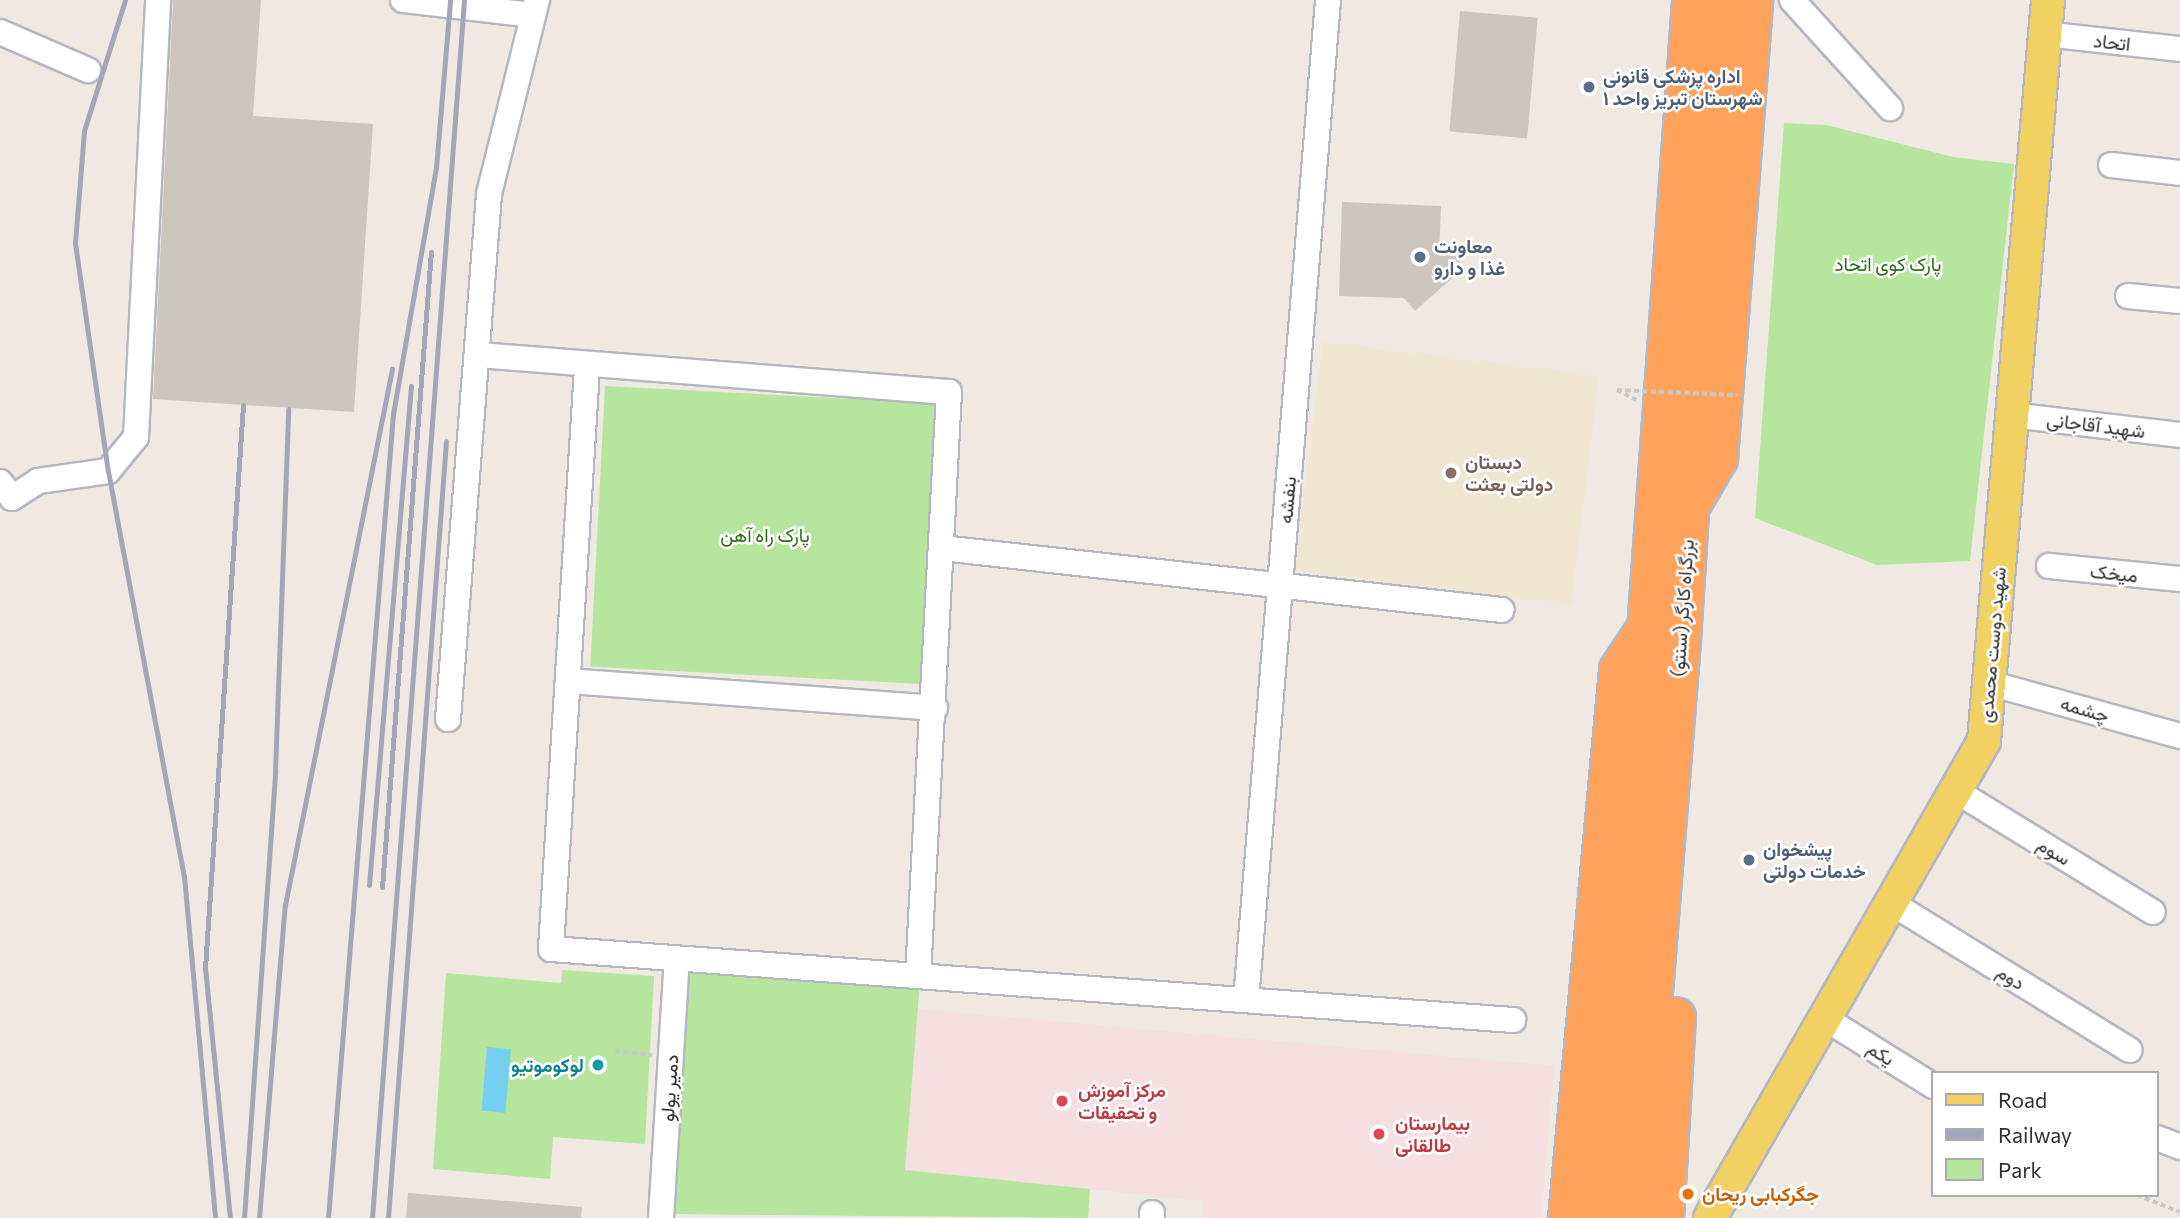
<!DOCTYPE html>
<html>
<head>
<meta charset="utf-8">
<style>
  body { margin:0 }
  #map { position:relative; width:2180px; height:1218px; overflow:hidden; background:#efe9e1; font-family:Commissioner,Vazirmatn,sans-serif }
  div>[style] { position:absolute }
  .education>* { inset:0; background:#f0e6d1; transform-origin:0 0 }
  .medical>* { inset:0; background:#f5dfe0 }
  .green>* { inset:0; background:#b6e59e; transform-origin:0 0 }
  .water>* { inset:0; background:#75cff0; transform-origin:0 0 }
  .building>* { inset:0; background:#cbc7bf; transform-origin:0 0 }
  .path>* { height:3.5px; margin-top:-1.75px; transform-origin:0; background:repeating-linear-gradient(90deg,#c9c9c9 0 5px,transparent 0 8.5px) }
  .roads { filter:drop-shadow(2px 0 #b4b7c1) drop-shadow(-2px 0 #b4b7c1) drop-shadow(0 2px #b4b7c1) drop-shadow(0 -2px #b4b7c1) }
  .minor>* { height:24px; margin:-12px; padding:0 12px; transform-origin:12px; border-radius:12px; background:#fff }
  .major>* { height:32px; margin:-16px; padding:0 16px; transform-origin:16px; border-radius:16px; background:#f2d163 }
  .highway>* { height:37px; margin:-18.5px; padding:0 18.5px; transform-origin:18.5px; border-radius:18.5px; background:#ffa35c }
  .rail>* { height:5px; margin:-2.5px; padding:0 2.5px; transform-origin:2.5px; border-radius:2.5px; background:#a3a6b8 }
  .path-bridge>* { height:3.5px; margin-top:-1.75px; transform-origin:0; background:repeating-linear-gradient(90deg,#c9c9c9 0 5px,transparent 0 8.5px) }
  .dots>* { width:19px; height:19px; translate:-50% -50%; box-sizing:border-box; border:4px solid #fff; border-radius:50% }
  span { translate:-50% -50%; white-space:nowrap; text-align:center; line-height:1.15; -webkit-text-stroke:5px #fff; paint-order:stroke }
  .street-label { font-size:19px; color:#2e2e2e }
  .service-label { font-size:19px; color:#4e5e75; font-weight:700 }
  .left { translate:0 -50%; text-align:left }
  .park-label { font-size:19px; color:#2c6e1b }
  .education-label { font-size:19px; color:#785e54; font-weight:700 }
  .culture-label { font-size:19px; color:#0d838f; font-weight:700 }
  .right { translate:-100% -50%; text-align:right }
  .health-label { font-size:19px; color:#be3a42; font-weight:700 }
  .food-label { font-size:19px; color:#c56008; font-weight:700 }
  .legend { position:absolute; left:1931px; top:1071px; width:228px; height:126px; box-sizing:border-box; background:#fff; border:2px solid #ababab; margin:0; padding:9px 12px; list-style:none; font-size:21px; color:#2e2e2e }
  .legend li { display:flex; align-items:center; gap:14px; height:35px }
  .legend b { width:35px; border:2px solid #ababab }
</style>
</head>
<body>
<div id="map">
  <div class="education">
    <div style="left:1323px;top:342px;width:278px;height:230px;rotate:7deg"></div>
  </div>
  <div class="medical">
    <div style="clip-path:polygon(918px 1009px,1554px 1066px,1541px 1218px,1202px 1218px,1203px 1201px,905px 1170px)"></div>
  </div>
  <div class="green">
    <div style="clip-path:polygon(1784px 123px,1826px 125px,1953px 157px,2014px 164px,1970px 561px,1877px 565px,1755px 518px)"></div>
    <div style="left:605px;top:386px;width:335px;height:281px;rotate:3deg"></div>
    <div style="clip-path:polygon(683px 965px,920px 981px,905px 1170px,1090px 1189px,1088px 1218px,670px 1214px)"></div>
    <div style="clip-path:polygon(562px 970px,654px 976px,645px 1144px,553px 1137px,550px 1179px,433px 1169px,446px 973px,561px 983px)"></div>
  </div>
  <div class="water">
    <div style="left:487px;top:1047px;width:24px;height:64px;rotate:5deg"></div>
  </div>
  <div class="building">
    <div style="clip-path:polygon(173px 0,261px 0,253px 116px,373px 124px,354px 412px,153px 399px)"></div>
    <div style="left:1460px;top:11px;width:78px;height:121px;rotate:5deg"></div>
    <div style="clip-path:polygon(1342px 202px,1441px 206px,1439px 255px,1460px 256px,1460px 271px,1415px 311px,1404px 298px,1339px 296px)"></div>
    <div style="clip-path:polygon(408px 1193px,582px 1207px,581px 1218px,406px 1218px)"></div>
  </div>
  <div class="path">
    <div style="left:1617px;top:390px;width:22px;rotate:27deg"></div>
    <div style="left:615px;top:1051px;width:37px;rotate:6deg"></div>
    <div style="left:2137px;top:1195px;width:46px;rotate:21.6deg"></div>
  </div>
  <div class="roads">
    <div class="minor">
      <div style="left:403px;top:0;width:130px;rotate:6.6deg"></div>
      <div style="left:1792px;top:0;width:146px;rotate:47.8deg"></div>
      <div style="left:0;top:32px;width:96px;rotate:23.4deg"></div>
      <div style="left:2044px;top:34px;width:137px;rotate:6.3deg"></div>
      <div style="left:2111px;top:165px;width:69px;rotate:6.6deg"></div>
      <div style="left:2128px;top:296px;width:52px;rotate:5.5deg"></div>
      <div style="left:478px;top:355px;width:472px;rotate:4.5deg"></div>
      <div style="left:949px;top:392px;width:585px;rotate:93.04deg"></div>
      <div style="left:587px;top:368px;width:582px;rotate:93.55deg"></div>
      <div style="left:551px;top:949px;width:965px;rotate:4.22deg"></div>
      <div style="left:2012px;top:415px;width:169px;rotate:6.8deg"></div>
      <div style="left:0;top:482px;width:20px;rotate:53deg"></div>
      <div style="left:12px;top:498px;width:31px;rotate:-33deg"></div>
      <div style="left:38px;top:481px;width:71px;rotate:-8.1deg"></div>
      <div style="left:108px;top:471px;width:44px;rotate:-50.5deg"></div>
      <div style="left:136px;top:437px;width:438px;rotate:-87.1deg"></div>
      <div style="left:942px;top:548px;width:563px;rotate:6.32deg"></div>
      <div style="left:2049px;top:566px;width:132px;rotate:5.7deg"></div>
      <div style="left:568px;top:681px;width:368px;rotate:4.2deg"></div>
      <div style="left:1989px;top:683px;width:198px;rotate:15.5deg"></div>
      <div style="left:448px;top:719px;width:527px;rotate:-85.53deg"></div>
      <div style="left:489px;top:194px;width:200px;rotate:-76.1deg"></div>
      <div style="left:1956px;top:791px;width:231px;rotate:31.6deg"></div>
      <div style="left:1893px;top:904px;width:278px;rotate:31.7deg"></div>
      <div style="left:1246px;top:1000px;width:1003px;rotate:-85.31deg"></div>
      <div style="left:1829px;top:1021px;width:123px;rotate:32deg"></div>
      <div style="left:2157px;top:1138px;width:25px;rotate:21deg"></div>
      <div style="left:661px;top:1218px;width:259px;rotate:-86.5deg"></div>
      <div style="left:1152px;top:1218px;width:5px;rotate:-90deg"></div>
    </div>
    <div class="major">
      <div style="left:1710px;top:1218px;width:550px;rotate:-60.13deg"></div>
      <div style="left:1984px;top:741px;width:744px;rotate:-85.06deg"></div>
    </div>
    <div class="highway">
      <div style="left:1693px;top:501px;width:50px;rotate:-59.8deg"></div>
      <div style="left:1718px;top:458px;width:459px;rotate:-85.6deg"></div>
      <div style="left:1567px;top:1218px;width:551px;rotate:-84.69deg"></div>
      <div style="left:1618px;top:669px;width:50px;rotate:-56.3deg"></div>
      <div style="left:1604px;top:1218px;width:1221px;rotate:-85.91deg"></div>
      <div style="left:1635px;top:1218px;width:580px;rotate:-85.45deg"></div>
      <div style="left:1681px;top:640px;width:641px;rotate:-86.42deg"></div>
      <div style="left:1664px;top:1218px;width:202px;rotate:-86.6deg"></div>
    </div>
  </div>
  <div class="rail">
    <div style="left:125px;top:0;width:137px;rotate:107.4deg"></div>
    <div style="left:84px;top:131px;width:112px;rotate:94.6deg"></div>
    <div style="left:75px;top:243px;width:230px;rotate:81.8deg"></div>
    <div style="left:108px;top:471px;width:412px;rotate:79.4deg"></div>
    <div style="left:184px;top:876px;width:343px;rotate:84.8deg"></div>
    <div style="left:369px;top:885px;width:501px;rotate:-85.19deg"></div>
    <div style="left:382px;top:887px;width:637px;rotate:-85.59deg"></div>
    <div style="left:230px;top:1218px;width:251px;rotate:-95.7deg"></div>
    <div style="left:205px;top:968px;width:564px;rotate:-86.14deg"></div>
    <div style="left:244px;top:1218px;width:448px;rotate:-86deg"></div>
    <div style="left:275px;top:771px;width:362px;rotate:-87.9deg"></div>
    <div style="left:259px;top:1218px;width:314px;rotate:-85.3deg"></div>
    <div style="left:285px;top:905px;width:547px;rotate:-78.71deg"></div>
    <div style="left:328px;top:1218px;width:807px;rotate:-85.38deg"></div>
    <div style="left:393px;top:414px;width:250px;rotate:-80.1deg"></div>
    <div style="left:436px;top:168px;width:169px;rotate:-85.2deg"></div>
    <div style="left:372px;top:1218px;width:1221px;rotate:-85.68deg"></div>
    <div style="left:388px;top:1218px;width:779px;rotate:-85.73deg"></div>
  </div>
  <div class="path-bridge">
    <div style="left:1617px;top:390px;width:120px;rotate:2.4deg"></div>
  </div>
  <div class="dots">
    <div style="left:1589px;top:87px;background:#5c6f8a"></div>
    <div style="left:1420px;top:257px;background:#5c6f8a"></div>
    <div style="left:1451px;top:473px;background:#8d6e63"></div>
    <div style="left:1749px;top:860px;background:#5c6f8a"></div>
    <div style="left:598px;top:1065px;background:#0f9aa8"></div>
    <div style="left:1062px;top:1101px;background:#e0444e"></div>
    <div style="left:1379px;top:1134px;background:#e0444e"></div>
    <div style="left:1688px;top:1194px;background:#e8710a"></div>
  </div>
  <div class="street-label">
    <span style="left:2112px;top:42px;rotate:6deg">اتحاد</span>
    <span style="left:2096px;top:425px;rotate:7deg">شهید آقاجانی</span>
    <span style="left:1287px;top:500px;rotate:-85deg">بنفشه</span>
    <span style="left:2114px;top:573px;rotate:6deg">میخک</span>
    <span style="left:1682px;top:608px;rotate:-86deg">بزرگراه کارگر (سنتو)</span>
    <span style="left:1992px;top:645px;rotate:-85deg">شهید دوست محمدی</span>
    <span style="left:2085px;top:709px;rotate:16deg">چشمه</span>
    <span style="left:2054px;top:851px;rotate:31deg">سوم</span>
    <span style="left:2011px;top:977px;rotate:32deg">دوم</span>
    <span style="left:1881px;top:1053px;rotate:32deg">یکم</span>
    <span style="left:669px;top:1088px;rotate:-86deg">دمیر یولو</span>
  </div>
  <div class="service-label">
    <span class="left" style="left:1603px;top:87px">اداره پزشکی قانونی<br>شهرستان تبریز واحد ۱</span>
    <span class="left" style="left:1434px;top:257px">معاونت<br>غذا و دارو</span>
    <span class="left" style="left:1763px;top:860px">پیشخوان<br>خدمات دولتی</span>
  </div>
  <div class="park-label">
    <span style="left:1888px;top:264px">پارک کوی اتحاد</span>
    <span style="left:765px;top:535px">پارک راه آهن</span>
  </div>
  <div class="education-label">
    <span class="left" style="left:1465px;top:473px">دبستان<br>دولتی بعثت</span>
  </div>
  <div class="culture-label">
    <span class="right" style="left:584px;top:1065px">لوکوموتیو</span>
  </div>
  <div class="health-label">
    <span class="left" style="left:1078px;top:1101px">مرکز آموزش<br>و تحقیقات</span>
    <span class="left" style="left:1395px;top:1134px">بیمارستان<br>طالقانی</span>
  </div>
  <div class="food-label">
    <span class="left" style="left:1702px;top:1194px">جگرکبابی ریحان</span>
  </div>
  <ul class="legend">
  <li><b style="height:9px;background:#f2d163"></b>Road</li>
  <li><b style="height:9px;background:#a3a6b8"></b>Railway</li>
  <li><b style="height:19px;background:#b6e59e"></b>Park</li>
  </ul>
</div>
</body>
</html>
